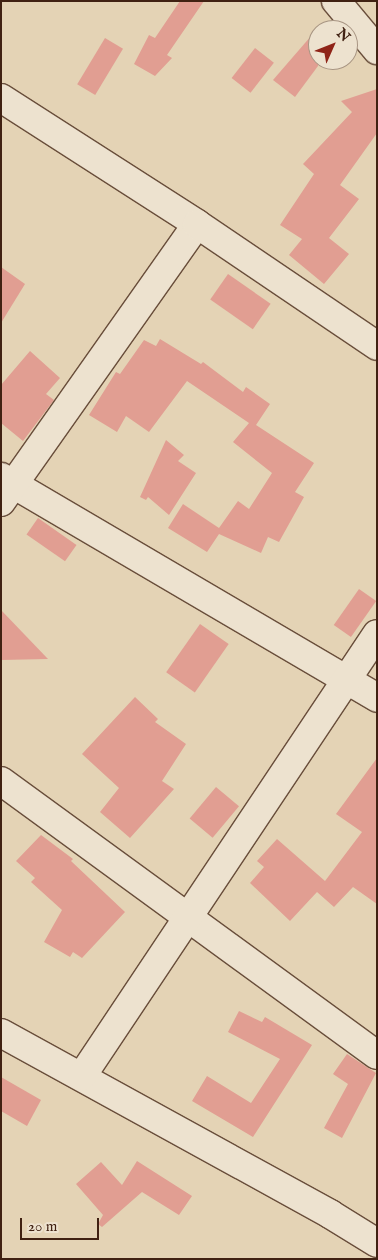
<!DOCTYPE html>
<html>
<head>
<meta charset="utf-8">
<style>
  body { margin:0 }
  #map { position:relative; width:378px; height:1260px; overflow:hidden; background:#e4d3b5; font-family:"IM FELL English",serif }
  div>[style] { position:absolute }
  .building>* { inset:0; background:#e19e92; transform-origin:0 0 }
  .roads { filter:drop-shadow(1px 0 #694e3b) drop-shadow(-1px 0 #694e3b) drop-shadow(0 1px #694e3b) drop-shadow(0 -1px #694e3b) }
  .street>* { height:28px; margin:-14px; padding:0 14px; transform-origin:14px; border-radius:14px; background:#ede2cf }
  .secondary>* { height:28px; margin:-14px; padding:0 14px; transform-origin:14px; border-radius:14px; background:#ede2cf }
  span { translate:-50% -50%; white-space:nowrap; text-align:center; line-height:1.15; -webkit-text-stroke:4.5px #ede2cf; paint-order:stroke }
  .frame { position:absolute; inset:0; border:2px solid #402112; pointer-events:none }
  .north { position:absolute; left:308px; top:20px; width:50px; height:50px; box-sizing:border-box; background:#ede2cf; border:1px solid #a89583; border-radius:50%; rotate:46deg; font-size:14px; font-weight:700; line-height:20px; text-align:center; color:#402112 }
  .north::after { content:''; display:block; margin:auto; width:18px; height:22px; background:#8f2418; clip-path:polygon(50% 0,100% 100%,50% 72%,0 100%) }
  .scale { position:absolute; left:20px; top:1218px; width:79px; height:22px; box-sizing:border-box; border:2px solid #402112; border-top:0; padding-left:6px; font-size:15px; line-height:18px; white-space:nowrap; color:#402112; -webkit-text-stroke:4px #ede2cf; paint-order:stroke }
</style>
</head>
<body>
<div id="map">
  <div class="building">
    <div style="clip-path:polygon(180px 1px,204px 1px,167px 55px,172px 58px,155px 76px,134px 64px,149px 35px,155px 38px)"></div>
    <div style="clip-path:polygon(318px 28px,318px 66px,295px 97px,273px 80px)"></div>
    <div style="left:105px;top:38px;width:21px;height:54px;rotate:31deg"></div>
    <div style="left:255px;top:48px;width:24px;height:38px;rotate:38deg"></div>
    <div style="clip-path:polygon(377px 89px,377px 133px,340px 185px,359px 199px,329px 238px,349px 254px,324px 284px,289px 255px,302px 239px,280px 225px,314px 174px,303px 164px,352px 112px,341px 101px)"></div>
    <div style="clip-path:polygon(1px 267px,25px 284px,1px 323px)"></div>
    <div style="left:228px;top:274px;width:52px;height:31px;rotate:35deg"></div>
    <div style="clip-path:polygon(160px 339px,201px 364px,203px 362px,243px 392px,246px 387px,270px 404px,256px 425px,314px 463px,295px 492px,304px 497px,279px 542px,268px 537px,261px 553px,219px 534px,207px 552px,168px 528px,183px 504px,219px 528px,238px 501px,249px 509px,272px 473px,233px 442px,249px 423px,187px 381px,149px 432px,126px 416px,117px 432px,89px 415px,116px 372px,120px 374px,144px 340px,156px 346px)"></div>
    <div style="clip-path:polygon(30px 351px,60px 378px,46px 394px,54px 400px,23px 441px,1px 423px,1px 385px)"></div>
    <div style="clip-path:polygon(166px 440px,184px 455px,178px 461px,196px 473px,169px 515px,148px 497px,146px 500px,140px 497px)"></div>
    <div style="left:38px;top:518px;width:47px;height:20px;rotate:35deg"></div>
    <div style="left:359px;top:589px;width:21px;height:44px;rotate:35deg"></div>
    <div style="clip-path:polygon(1px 610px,48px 659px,1px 660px)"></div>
    <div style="left:200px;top:624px;width:35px;height:59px;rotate:35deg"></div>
    <div style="clip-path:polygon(135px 697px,158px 719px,155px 722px,186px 744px,162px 781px,174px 789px,130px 838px,100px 812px,119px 788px,82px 754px)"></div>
    <div style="clip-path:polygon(377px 758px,377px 904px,353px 887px,334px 907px,317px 892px,290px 921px,250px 883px,264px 867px,257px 861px,277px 839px,325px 881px,362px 832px,336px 814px)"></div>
    <div style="left:216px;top:787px;width:30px;height:41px;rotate:40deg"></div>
    <div style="clip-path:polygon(41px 835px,73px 859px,71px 861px,125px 912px,82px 958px,73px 952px,70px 957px,44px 942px,62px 910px,31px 882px,35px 878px,16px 861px)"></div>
    <div style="clip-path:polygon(239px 1011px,262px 1022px,265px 1017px,312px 1045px,253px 1137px,192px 1101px,207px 1076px,251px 1103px,280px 1059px,228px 1032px)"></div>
    <div style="clip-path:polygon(347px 1054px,376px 1073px,342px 1138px,324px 1128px,348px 1084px,333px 1074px)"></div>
    <div style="clip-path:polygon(1px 1077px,41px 1100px,27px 1126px,1px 1111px)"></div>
    <div style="clip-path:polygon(137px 1161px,192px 1196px,179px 1215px,142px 1192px,102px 1227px,98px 1224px,103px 1215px,76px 1184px,101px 1162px,122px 1185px)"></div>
  </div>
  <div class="roads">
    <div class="street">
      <div style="left:336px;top:1px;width:64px;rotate:50.1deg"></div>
      <div style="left:1px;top:477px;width:436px;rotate:30.4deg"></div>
      <div style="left:1px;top:502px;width:340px;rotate:-54.8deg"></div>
      <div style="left:1px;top:781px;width:465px;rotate:36.1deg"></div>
      <div style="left:1px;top:1033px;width:376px;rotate:28.8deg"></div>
      <div style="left:330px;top:1214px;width:55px;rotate:31.7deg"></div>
      <div style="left:82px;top:1076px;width:531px;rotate:-56.28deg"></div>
    </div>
    <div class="secondary">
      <div style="left:1px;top:98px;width:233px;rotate:32.7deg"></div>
      <div style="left:197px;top:224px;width:217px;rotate:34.1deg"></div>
    </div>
  </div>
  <div class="frame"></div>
  <div class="north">N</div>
  <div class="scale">20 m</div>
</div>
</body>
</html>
